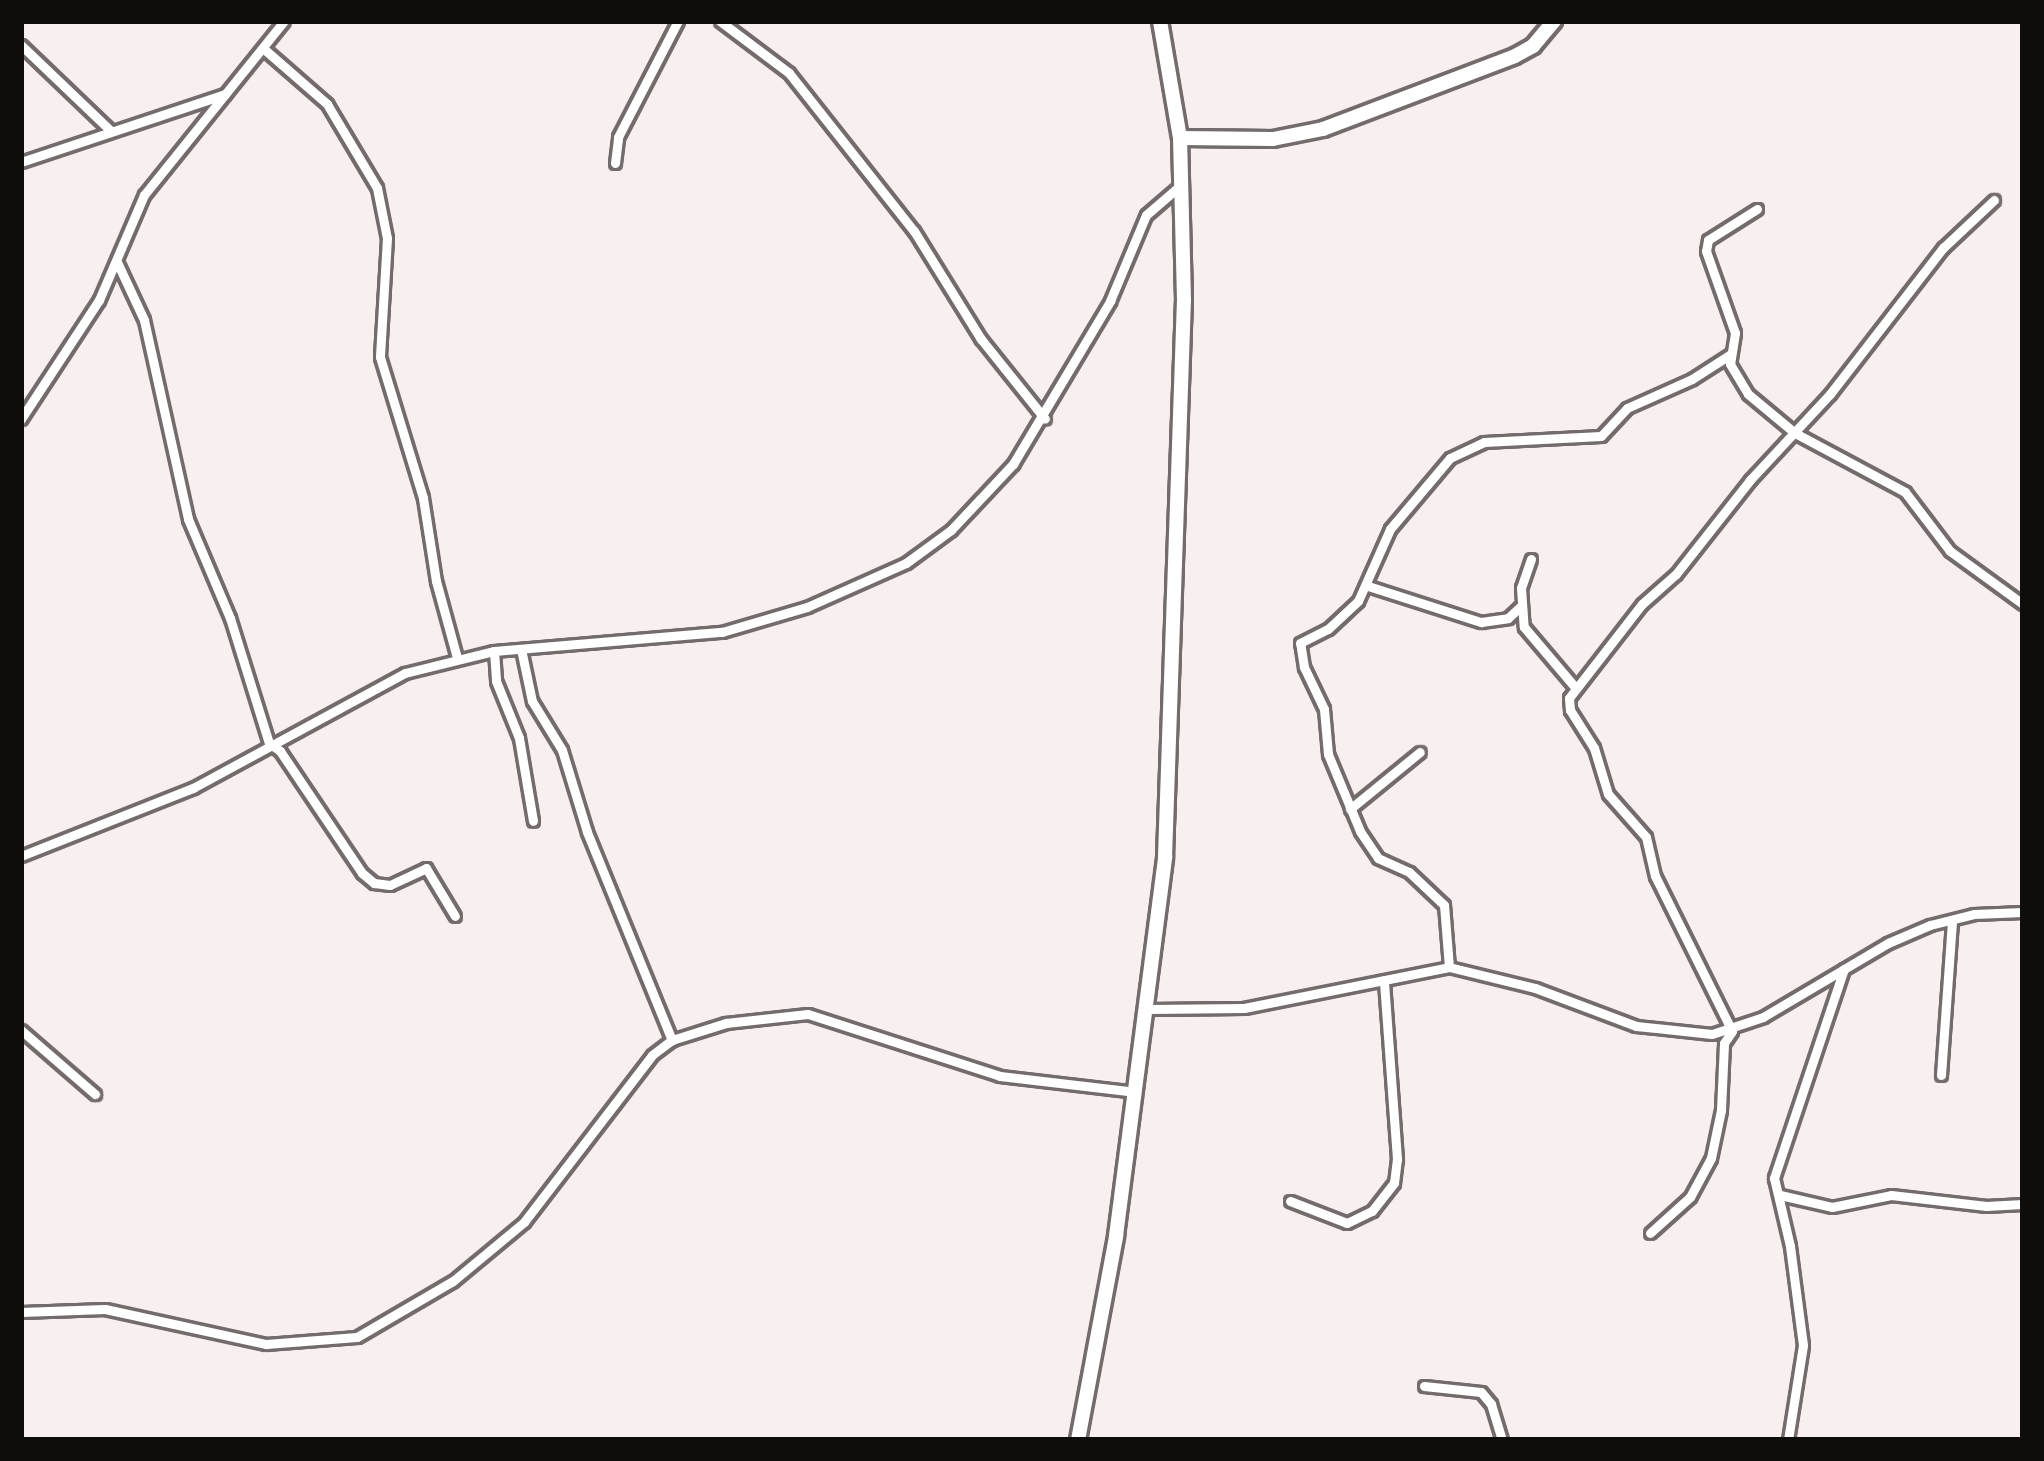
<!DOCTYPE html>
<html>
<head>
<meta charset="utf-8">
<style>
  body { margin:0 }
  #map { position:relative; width:2044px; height:1461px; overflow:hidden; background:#f8efef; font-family:Ubuntu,sans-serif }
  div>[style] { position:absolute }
  .roads { filter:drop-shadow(3px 0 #736b6c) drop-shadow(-3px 0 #736b6c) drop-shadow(0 3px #736b6c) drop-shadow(0 -3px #736b6c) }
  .street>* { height:9px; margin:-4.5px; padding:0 4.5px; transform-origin:4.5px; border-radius:4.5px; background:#fff }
  .secondary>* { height:14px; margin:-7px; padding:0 7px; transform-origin:7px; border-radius:7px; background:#fff }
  span { translate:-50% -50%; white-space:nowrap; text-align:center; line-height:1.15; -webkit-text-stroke:12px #f8efef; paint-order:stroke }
  .frame { position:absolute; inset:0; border:24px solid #0f0c0c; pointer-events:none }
</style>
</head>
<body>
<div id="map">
  <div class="roads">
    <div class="street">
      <div style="left:720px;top:21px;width:86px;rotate:37deg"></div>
      <div style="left:789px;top:73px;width:201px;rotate:51.7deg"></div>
      <div style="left:914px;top:231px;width:127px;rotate:58.2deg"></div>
      <div style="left:981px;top:339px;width:102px;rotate:51.3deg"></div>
      <div style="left:21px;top:45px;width:124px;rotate:43.7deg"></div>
      <div style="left:264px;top:49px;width:84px;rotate:41.1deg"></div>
      <div style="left:327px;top:104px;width:98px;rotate:59.2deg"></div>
      <div style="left:377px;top:188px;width:51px;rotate:78.7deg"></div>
      <div style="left:387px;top:238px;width:119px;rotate:93.4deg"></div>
      <div style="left:380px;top:357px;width:147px;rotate:73deg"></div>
      <div style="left:423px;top:498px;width:84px;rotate:81.1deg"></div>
      <div style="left:436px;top:581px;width:80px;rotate:74.7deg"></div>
      <div style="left:21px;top:162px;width:215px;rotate:-18.4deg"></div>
      <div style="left:615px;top:163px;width:26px;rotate:-83deg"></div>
      <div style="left:618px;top:137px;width:131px;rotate:-62.7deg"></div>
      <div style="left:1757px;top:209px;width:58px;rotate:147.7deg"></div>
      <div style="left:1708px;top:240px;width:11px;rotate:100deg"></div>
      <div style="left:1706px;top:251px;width:87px;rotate:70.5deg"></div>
      <div style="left:1735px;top:333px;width:31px;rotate:99deg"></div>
      <div style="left:1730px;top:364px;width:35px;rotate:59deg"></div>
      <div style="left:1748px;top:394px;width:61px;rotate:39.7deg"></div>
      <div style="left:1795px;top:433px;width:125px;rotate:28.2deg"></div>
      <div style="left:1905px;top:492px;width:74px;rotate:52.7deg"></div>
      <div style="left:1950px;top:551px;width:90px;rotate:36deg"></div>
      <div style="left:117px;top:262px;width:64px;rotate:65deg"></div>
      <div style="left:144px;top:320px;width:204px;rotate:77.5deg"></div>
      <div style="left:188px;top:519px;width:108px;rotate:67deg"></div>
      <div style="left:230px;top:618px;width:131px;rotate:72.7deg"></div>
      <div style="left:269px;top:743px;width:14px;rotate:36deg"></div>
      <div style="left:280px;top:751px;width:147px;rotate:56.1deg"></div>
      <div style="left:362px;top:873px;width:16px;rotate:40deg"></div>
      <div style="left:374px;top:883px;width:16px;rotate:7deg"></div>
      <div style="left:390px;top:885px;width:40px;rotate:-25deg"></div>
      <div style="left:426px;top:868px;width:56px;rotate:58.9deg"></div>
      <div style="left:21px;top:419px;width:142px;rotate:-56.8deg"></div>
      <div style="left:99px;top:300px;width:114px;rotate:-66.8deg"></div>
      <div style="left:144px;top:195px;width:223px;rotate:-51.2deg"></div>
      <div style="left:1531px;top:559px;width:31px;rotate:109deg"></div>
      <div style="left:1521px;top:588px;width:39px;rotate:86deg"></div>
      <div style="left:1524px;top:627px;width:77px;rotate:49.7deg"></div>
      <div style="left:1368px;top:586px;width:119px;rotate:17.7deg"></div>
      <div style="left:1481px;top:622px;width:27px;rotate:-8deg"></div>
      <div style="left:1508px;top:618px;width:16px;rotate:-43deg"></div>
      <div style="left:521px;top:649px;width:53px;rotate:78.1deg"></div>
      <div style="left:532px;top:701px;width:57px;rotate:58.5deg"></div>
      <div style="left:562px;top:750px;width:86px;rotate:73deg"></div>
      <div style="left:587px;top:832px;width:225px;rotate:67.8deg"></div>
      <div style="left:494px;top:651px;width:30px;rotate:86deg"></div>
      <div style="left:496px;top:681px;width:61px;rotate:68deg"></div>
      <div style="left:519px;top:738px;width:84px;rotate:80.4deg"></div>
      <div style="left:1350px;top:809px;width:90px;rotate:-39.2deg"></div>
      <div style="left:21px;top:856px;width:185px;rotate:-21.6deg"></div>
      <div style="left:193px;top:788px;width:241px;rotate:-28.5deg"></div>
      <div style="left:405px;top:673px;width:92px;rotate:-13.9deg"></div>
      <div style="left:494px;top:651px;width:229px;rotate:-4.8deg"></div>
      <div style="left:722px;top:632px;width:89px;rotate:-16.4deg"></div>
      <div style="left:807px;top:607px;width:108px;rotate:-24deg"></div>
      <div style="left:906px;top:563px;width:56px;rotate:-36.3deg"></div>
      <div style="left:951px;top:530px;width:91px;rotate:-46.8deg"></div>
      <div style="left:1013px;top:464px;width:190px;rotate:-59.2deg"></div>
      <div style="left:1110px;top:301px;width:93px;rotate:-67.3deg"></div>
      <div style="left:1146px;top:215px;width:48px;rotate:-40.7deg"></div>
      <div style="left:1449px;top:967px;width:62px;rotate:-94.6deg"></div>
      <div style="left:1444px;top:905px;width:48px;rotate:-136.7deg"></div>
      <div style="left:1409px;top:872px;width:34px;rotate:-156deg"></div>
      <div style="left:1378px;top:858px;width:32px;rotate:-124deg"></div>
      <div style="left:1360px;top:831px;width:83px;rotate:-112.6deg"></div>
      <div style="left:1328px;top:754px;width:45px;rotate:-95.1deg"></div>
      <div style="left:1324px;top:709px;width:47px;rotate:-115.5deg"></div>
      <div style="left:1304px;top:667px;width:24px;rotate:-99deg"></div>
      <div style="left:1300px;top:643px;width:31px;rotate:-27deg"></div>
      <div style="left:1328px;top:629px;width:41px;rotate:-43deg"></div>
      <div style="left:1358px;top:601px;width:79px;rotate:-66deg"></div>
      <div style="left:1390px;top:529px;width:93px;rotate:-49.8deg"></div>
      <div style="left:1450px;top:458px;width:38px;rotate:-25deg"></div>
      <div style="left:1484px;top:442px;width:117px;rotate:-2.9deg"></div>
      <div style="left:1601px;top:436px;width:38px;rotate:-47deg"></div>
      <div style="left:1627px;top:408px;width:71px;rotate:-24deg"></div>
      <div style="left:1692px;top:379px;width:46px;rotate:-32.7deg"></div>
      <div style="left:1149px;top:1009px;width:95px;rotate:-0.6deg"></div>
      <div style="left:1244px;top:1008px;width:209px;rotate:-11.3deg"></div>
      <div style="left:1449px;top:967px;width:89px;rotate:13.7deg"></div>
      <div style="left:1535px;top:988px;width:108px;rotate:20.6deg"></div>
      <div style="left:1636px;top:1026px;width:76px;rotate:6deg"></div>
      <div style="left:1712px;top:1034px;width:54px;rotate:-18.4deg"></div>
      <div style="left:1763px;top:1017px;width:145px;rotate:-30.6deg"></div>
      <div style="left:1888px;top:943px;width:46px;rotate:-23.2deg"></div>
      <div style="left:1930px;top:925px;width:45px;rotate:-14deg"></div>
      <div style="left:1974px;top:914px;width:49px;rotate:-2.3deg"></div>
      <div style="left:21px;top:1030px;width:98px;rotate:40.9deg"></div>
      <div style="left:1941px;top:1075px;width:155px;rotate:-85.9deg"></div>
      <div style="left:1780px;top:1195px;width:53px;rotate:13deg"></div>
      <div style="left:1832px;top:1207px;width:60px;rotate:-11.5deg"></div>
      <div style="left:1891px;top:1195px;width:96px;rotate:6.6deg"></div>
      <div style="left:1986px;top:1206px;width:37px;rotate:-3deg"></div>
      <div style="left:1290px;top:1201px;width:61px;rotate:21.1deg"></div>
      <div style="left:1347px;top:1223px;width:28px;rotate:-26deg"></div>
      <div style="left:1372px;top:1211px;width:36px;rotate:-52deg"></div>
      <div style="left:1394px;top:1183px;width:24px;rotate:-83deg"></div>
      <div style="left:1397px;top:1159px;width:179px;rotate:-94.2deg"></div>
      <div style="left:1650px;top:1233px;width:54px;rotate:-42deg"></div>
      <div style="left:1690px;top:1197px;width:44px;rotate:-61.7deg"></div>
      <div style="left:1711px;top:1158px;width:49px;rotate:-78.2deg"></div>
      <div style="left:1721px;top:1110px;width:67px;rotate:-87.4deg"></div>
      <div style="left:1724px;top:1043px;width:14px;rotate:-56deg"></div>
      <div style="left:1732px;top:1031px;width:173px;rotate:-116.4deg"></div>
      <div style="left:1655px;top:876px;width:40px;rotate:-103deg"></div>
      <div style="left:1646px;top:837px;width:57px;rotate:-131.5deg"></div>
      <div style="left:1608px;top:794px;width:48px;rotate:-106.9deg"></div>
      <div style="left:1594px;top:748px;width:45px;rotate:-122.3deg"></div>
      <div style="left:1570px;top:710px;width:12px;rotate:-95deg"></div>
      <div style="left:1569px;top:698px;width:119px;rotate:-52.2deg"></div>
      <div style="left:1642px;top:604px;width:45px;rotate:-41.4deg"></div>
      <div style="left:1676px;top:574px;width:120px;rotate:-51.8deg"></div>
      <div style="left:1750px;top:480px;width:117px;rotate:-47.1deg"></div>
      <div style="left:1830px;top:394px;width:185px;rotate:-52.3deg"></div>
      <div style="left:1943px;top:248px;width:70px;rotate:-43.3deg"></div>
      <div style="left:21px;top:1312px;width:84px;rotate:-2deg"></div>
      <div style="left:105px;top:1309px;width:165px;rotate:12.3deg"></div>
      <div style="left:266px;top:1344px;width:91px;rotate:-4.4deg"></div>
      <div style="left:357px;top:1337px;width:111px;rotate:-30.3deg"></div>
      <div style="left:453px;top:1281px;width:92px;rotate:-39.7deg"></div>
      <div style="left:524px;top:1222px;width:210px;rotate:-52.5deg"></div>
      <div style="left:652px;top:1055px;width:25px;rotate:-37deg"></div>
      <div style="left:672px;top:1040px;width:57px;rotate:-17.5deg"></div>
      <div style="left:726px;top:1023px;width:82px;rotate:-6.3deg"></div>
      <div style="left:808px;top:1014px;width:202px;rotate:17.9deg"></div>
      <div style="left:1000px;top:1076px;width:137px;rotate:6.7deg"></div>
      <div style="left:1424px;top:1386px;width:57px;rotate:6deg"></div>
      <div style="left:1481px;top:1392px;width:16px;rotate:50deg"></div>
      <div style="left:1491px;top:1404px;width:38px;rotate:73deg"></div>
      <div style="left:1788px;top:1440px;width:96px;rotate:-81deg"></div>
      <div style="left:1803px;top:1345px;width:100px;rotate:-97.5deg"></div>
      <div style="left:1790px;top:1246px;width:70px;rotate:-103.2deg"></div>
      <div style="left:1774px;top:1178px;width:220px;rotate:-71.5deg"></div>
    </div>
    <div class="secondary">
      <div style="left:1180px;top:138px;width:93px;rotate:0.6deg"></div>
      <div style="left:1273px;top:139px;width:51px;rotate:-11.3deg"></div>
      <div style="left:1323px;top:129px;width:205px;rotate:-20.8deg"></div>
      <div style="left:1515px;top:56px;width:21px;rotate:-29deg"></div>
      <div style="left:1533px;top:46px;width:33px;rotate:-50deg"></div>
      <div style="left:1078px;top:1440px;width:208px;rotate:-79.4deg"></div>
      <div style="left:1116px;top:1236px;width:382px;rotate:-82.6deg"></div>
      <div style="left:1165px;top:857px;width:557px;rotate:-88.05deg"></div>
      <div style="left:1184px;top:300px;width:162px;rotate:-91.4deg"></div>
      <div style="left:1180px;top:138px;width:119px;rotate:-99.7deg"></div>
    </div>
  </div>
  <div class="frame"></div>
</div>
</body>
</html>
